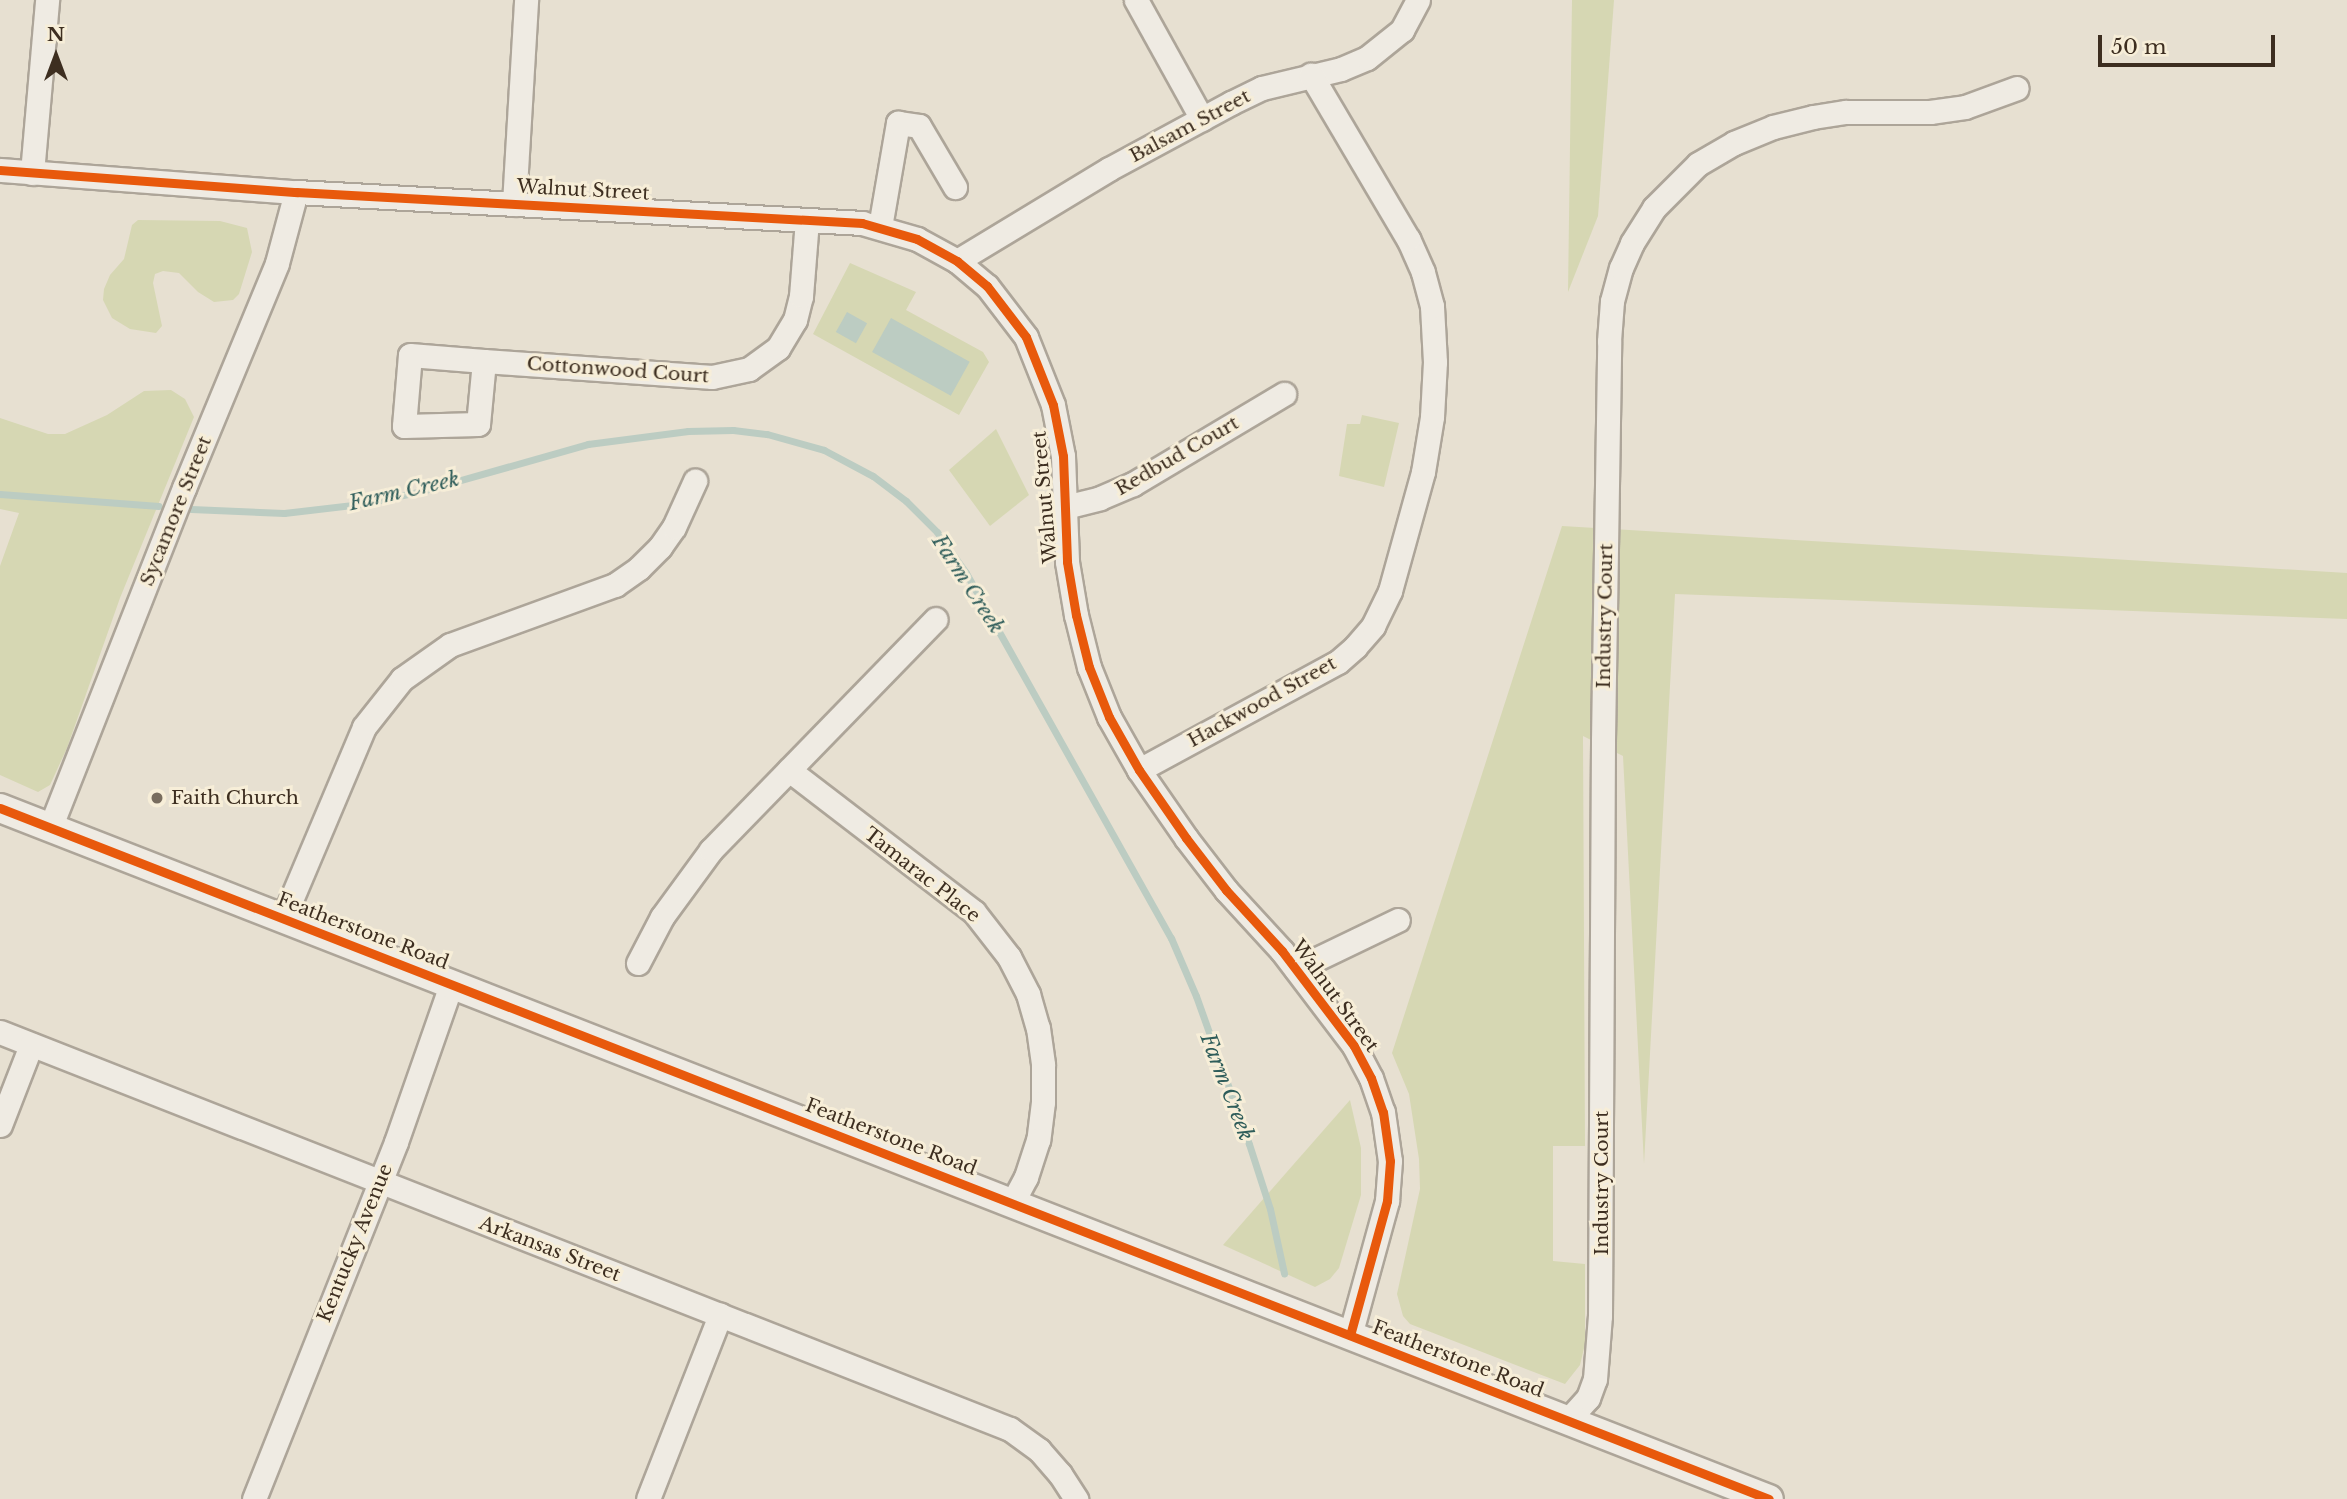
<!DOCTYPE html>
<html>
<head>
<meta charset="utf-8">
<style>
  body { margin:0 }
  #map { position:relative; width:2347px; height:1499px; overflow:hidden; background:#e7e0d1; font-family:"Libre Baskerville",serif }
  div>[style] { position:absolute }
  .green>* { inset:0; background:#d6d7b3 }
  .water>* { inset:0; background:#bcccc2; transform-origin:0 0 }
  .stream>* { height:7px; margin:-3.5px; padding:0 3.5px; transform-origin:3.5px; border-radius:3.5px; background:#bcccc2 }
  .roads { filter:drop-shadow(2px 0 #ada599) drop-shadow(-2px 0 #ada599) drop-shadow(0 2px #ada599) drop-shadow(0 -2px #ada599) }
  .minor>* { height:23px; margin:-11.5px; padding:0 11.5px; transform-origin:11.5px; border-radius:11.5px; background:#efebe3 }
  .tertiary>* { height:28px; margin:-14px; padding:0 14px; transform-origin:14px; border-radius:14px; background:#efebe3 }
  .cycleway>* { height:9px; margin:-4.5px; padding:0 4.5px; transform-origin:4.5px; border-radius:4.5px; background:#e8590c }
  .dots>* { width:19px; height:19px; translate:-50% -50%; box-sizing:border-box; border:4px solid #f7eed8; border-radius:50% }
  span { translate:-50% -50%; white-space:nowrap; text-align:center; line-height:1.15; -webkit-text-stroke:6px #f7eed8; paint-order:stroke }
  .street-label { font-size:19px; color:#3d2e20 }
  .poi-label { font-size:19px; color:#3d2e20 }
  .left { translate:0 -50%; text-align:left }
  .water-label { font-size:21px; color:#2f5d5a; font-style:italic }
  .north { position:absolute; left:21px; top:21px; width:70px; height:70px; -webkit-text-stroke:5px #f7eed8; paint-order:stroke; rotate:0deg; font-size:19px; font-weight:700; line-height:28px; text-align:center; color:#3d2e20 }
  .north::after { content:''; display:block; margin:auto; width:24px; height:32px; background:#3d2e20; clip-path:polygon(50% 0,100% 100%,50% 72%,0 100%) }
  .scale { position:absolute; left:2098px; top:35px; width:177px; height:32px; box-sizing:border-box; border:4px solid #3d2e20; border-top:0; padding-left:9px; font-size:21px; line-height:24px; white-space:nowrap; color:#3d2e20; -webkit-text-stroke:5px #f7eed8; paint-order:stroke }
</style>
</head>
<body>
<div id="map">
  <div class="green">
    <div style="clip-path:polygon(1572px 0,1614px 0,1598px 216px,1568px 292px)"></div>
    <div style="clip-path:polygon(138px 220px,220px 221px,247px 228px,252px 252px,239px 294px,233px 300px,214px 302px,198px 292px,179px 273px,163px 271px,155px 274px,153px 283px,162px 326px,156px 333px,130px 329px,112px 318px,103px 300px,104px 289px,110px 275px,124px 259px,132px 225px)"></div>
    <div style="clip-path:polygon(850px 263px,916px 292px,906px 310px,983px 352px,989px 362px,959px 415px,813px 334px)"></div>
    <div style="clip-path:polygon(171px 390px,185px 399px,194px 417px,120px 598px,67px 748px,50px 785px,38px 792px,0 775px,0 566px,19px 513px,0 509px,0 418px,48px 434px,65px 434px,107px 415px,144px 391px)"></div>
    <div style="clip-path:polygon(1362px 415px,1399px 423px,1384px 487px,1339px 476px,1347px 424px,1360px 424px)"></div>
    <div style="clip-path:polygon(996px 429px,1029px 495px,990px 526px,949px 470px)"></div>
    <div style="clip-path:polygon(1562px 526px,2347px 573px,2347px 619px,1675px 594px,1644px 1164px,1623px 756px,1583px 736px,1585px 1146px,1553px 1146px,1553px 1261px,1585px 1264px,1585px 1344px,1580px 1365px,1565px 1384px,1410px 1324px,1403px 1316px,1397px 1294px,1420px 1189px,1419px 1159px,1409px 1094px,1392px 1053px)"></div>
    <div style="clip-path:polygon(1350px 1100px,1361px 1148px,1361px 1195px,1339px 1268px,1330px 1279px,1315px 1287px,1223px 1245px)"></div>
  </div>
  <div class="water">
    <div style="left:847px;top:312px;width:23px;height:23px;rotate:29deg"></div>
    <div style="left:891px;top:318px;width:90px;height:39px;rotate:29deg"></div>
  </div>
  <div class="stream">
    <div style="left:0;top:494px;width:159px;rotate:4.3deg"></div>
    <div style="left:191px;top:509px;width:93px;rotate:2.5deg"></div>
    <div style="left:284px;top:513px;width:78px;rotate:-6.7deg"></div>
    <div style="left:361px;top:504px;width:62px;rotate:-12deg"></div>
    <div style="left:422px;top:491px;width:173px;rotate:-15.8deg"></div>
    <div style="left:588px;top:444px;width:101px;rotate:-7.4deg"></div>
    <div style="left:688px;top:431px;width:45px;rotate:-1.3deg"></div>
    <div style="left:733px;top:430px;width:34px;rotate:7deg"></div>
    <div style="left:767px;top:434px;width:59px;rotate:15.7deg"></div>
    <div style="left:824px;top:450px;width:55px;rotate:28deg"></div>
    <div style="left:873px;top:476px;width:41px;rotate:37.1deg"></div>
    <div style="left:906px;top:501px;width:44px;rotate:45deg"></div>
    <div style="left:937px;top:532px;width:50px;rotate:54.7deg"></div>
    <div style="left:966px;top:573px;width:419px;rotate:60.7deg"></div>
    <div style="left:1171px;top:938px;width:63px;rotate:66.7deg"></div>
    <div style="left:1196px;top:996px;width:157px;rotate:70.3deg"></div>
    <div style="left:1249px;top:1144px;width:68px;rotate:72.1deg"></div>
    <div style="left:1270px;top:1209px;width:66px;rotate:77.7deg"></div>
  </div>
  <div class="roads">
    <div class="minor">
      <div style="left:1136px;top:0;width:136px;rotate:61deg"></div>
      <div style="left:0;top:170px;width:297px;rotate:4.3deg"></div>
      <div style="left:296px;top:192px;width:567px;rotate:3.13deg"></div>
      <div style="left:862px;top:223px;width:57px;rotate:16.2deg"></div>
      <div style="left:917px;top:239px;width:46px;rotate:28.8deg"></div>
      <div style="left:957px;top:261px;width:39px;rotate:40deg"></div>
      <div style="left:987px;top:286px;width:64px;rotate:52.6deg"></div>
      <div style="left:1026px;top:337px;width:73px;rotate:68.3deg"></div>
      <div style="left:1053px;top:405px;width:52px;rotate:78.9deg"></div>
      <div style="left:1063px;top:456px;width:106px;rotate:87.8deg"></div>
      <div style="left:1067px;top:562px;width:54px;rotate:80.4deg"></div>
      <div style="left:1076px;top:615px;width:54px;rotate:76deg"></div>
      <div style="left:1089px;top:667px;width:54px;rotate:68.2deg"></div>
      <div style="left:1109px;top:717px;width:61px;rotate:60.5deg"></div>
      <div style="left:1139px;top:770px;width:83px;rotate:55.3deg"></div>
      <div style="left:1186px;top:838px;width:66px;rotate:52.4deg"></div>
      <div style="left:1226px;top:890px;width:83px;rotate:47.4deg"></div>
      <div style="left:1282px;top:951px;width:119px;rotate:52.8deg"></div>
      <div style="left:1354px;top:1046px;width:36px;rotate:62deg"></div>
      <div style="left:1371px;top:1078px;width:36px;rotate:71deg"></div>
      <div style="left:1383px;top:1112px;width:49px;rotate:81.9deg"></div>
      <div style="left:1390px;top:1161px;width:40px;rotate:94.3deg"></div>
      <div style="left:1387px;top:1201px;width:139px;rotate:105.4deg"></div>
      <div style="left:32px;top:173px;width:174px;rotate:-85deg"></div>
      <div style="left:514px;top:204px;width:204px;rotate:-86.6deg"></div>
      <div style="left:880px;top:227px;width:106px;rotate:-80.2deg"></div>
      <div style="left:898px;top:123px;width:21px;rotate:8deg"></div>
      <div style="left:919px;top:126px;width:71px;rotate:59.5deg"></div>
      <div style="left:957px;top:261px;width:178px;rotate:-31.2deg"></div>
      <div style="left:1109px;top:169px;width:139px;rotate:-28.4deg"></div>
      <div style="left:1231px;top:103px;width:34px;rotate:-26deg"></div>
      <div style="left:1262px;top:88px;width:81px;rotate:-13.5deg"></div>
      <div style="left:1341px;top:69px;width:28px;rotate:-23deg"></div>
      <div style="left:1367px;top:58px;width:45px;rotate:-38.7deg"></div>
      <div style="left:1402px;top:30px;width:34px;rotate:-62deg"></div>
      <div style="left:410px;top:355px;width:74px;rotate:4.6deg"></div>
      <div style="left:484px;top:361px;width:63px;rotate:95.4deg"></div>
      <div style="left:478px;top:424px;width:74px;rotate:178.5deg"></div>
      <div style="left:404px;top:426px;width:71px;rotate:-85.2deg"></div>
      <div style="left:484px;top:361px;width:229px;rotate:4deg"></div>
      <div style="left:712px;top:377px;width:38px;rotate:-12deg"></div>
      <div style="left:749px;top:369px;width:36px;rotate:-36deg"></div>
      <div style="left:778px;top:348px;width:33px;rotate:-59deg"></div>
      <div style="left:795px;top:320px;width:25px;rotate:-76deg"></div>
      <div style="left:801px;top:296px;width:76px;rotate:-85.5deg"></div>
      <div style="left:1065px;top:507px;width:36px;rotate:-14deg"></div>
      <div style="left:1100px;top:498px;width:36px;rotate:-23deg"></div>
      <div style="left:1133px;top:484px;width:176px;rotate:-30.8deg"></div>
      <div style="left:789px;top:770px;width:233px;rotate:37.5deg"></div>
      <div style="left:974px;top:912px;width:57px;rotate:52.1deg"></div>
      <div style="left:1009px;top:957px;width:42px;rotate:62.8deg"></div>
      <div style="left:1028px;top:994px;width:35px;rotate:74deg"></div>
      <div style="left:1038px;top:1028px;width:37px;rotate:82deg"></div>
      <div style="left:1043px;top:1065px;width:37px;rotate:90deg"></div>
      <div style="left:1043px;top:1102px;width:38px;rotate:97deg"></div>
      <div style="left:1038px;top:1140px;width:39px;rotate:108deg"></div>
      <div style="left:1026px;top:1177px;width:30px;rotate:118deg"></div>
      <div style="left:1139px;top:770px;width:226px;rotate:-28.5deg"></div>
      <div style="left:1338px;top:662px;width:23px;rotate:-41deg"></div>
      <div style="left:1355px;top:647px;width:28px;rotate:-49deg"></div>
      <div style="left:1373px;top:626px;width:39px;rotate:-64deg"></div>
      <div style="left:1390px;top:591px;width:123px;rotate:-74.5deg"></div>
      <div style="left:1423px;top:472px;width:56px;rotate:-80.7deg"></div>
      <div style="left:1432px;top:417px;width:55px;rotate:-86.9deg"></div>
      <div style="left:1435px;top:362px;width:56px;rotate:-93.1deg"></div>
      <div style="left:1432px;top:306px;width:35px;rotate:-105deg"></div>
      <div style="left:1423px;top:272px;width:36px;rotate:-114deg"></div>
      <div style="left:1408px;top:239px;width:191px;rotate:-120.6deg"></div>
      <div style="left:50px;top:828px;width:365px;rotate:-68.5deg"></div>
      <div style="left:184px;top:488px;width:243px;rotate:-67.5deg"></div>
      <div style="left:277px;top:263px;width:73px;rotate:-75deg"></div>
      <div style="left:283px;top:919px;width:208px;rotate:-67.1deg"></div>
      <div style="left:364px;top:727px;width:61px;rotate:-51.6deg"></div>
      <div style="left:402px;top:679px;width:59px;rotate:-35.3deg"></div>
      <div style="left:450px;top:645px;width:176px;rotate:-20deg"></div>
      <div style="left:615px;top:585px;width:29px;rotate:-35deg"></div>
      <div style="left:639px;top:568px;width:30px;rotate:-45deg"></div>
      <div style="left:660px;top:547px;width:24px;rotate:-55deg"></div>
      <div style="left:674px;top:527px;width:51px;rotate:-65.5deg"></div>
      <div style="left:638px;top:963px;width:52px;rotate:-62.4deg"></div>
      <div style="left:662px;top:917px;width:83px;rotate:-53.8deg"></div>
      <div style="left:711px;top:850px;width:322px;rotate:-45.8deg"></div>
      <div style="left:1296px;top:969px;width:113px;rotate:-25.7deg"></div>
      <div style="left:0;top:1032px;width:1085px;rotate:21.46deg"></div>
      <div style="left:1010px;top:1429px;width:36px;rotate:36deg"></div>
      <div style="left:1039px;top:1450px;width:32px;rotate:49deg"></div>
      <div style="left:1060px;top:1474px;width:30px;rotate:57deg"></div>
      <div style="left:0;top:1125px;width:86px;rotate:-68.8deg"></div>
      <div style="left:1568px;top:1420px;width:30px;rotate:-48deg"></div>
      <div style="left:1588px;top:1398px;width:20px;rotate:-70deg"></div>
      <div style="left:1595px;top:1379px;width:63px;rotate:-85.5deg"></div>
      <div style="left:1600px;top:1316px;width:576px;rotate:-89.7deg"></div>
      <div style="left:1603px;top:740px;width:399px;rotate:-89.1deg"></div>
      <div style="left:1609px;top:341px;width:40px;rotate:-85.7deg"></div>
      <div style="left:1612px;top:301px;width:34px;rotate:-75deg"></div>
      <div style="left:1621px;top:268px;width:27px;rotate:-66deg"></div>
      <div style="left:1632px;top:243px;width:41px;rotate:-57.8deg"></div>
      <div style="left:1654px;top:208px;width:62px;rotate:-45deg"></div>
      <div style="left:1698px;top:164px;width:42px;rotate:-30.3deg"></div>
      <div style="left:1734px;top:143px;width:42px;rotate:-22.3deg"></div>
      <div style="left:1773px;top:127px;width:41px;rotate:-14deg"></div>
      <div style="left:1813px;top:117px;width:33px;rotate:-9deg"></div>
      <div style="left:1846px;top:112px;width:84px"></div>
      <div style="left:1930px;top:112px;width:35px;rotate:-8deg"></div>
      <div style="left:1965px;top:107px;width:55px;rotate:-20.1deg"></div>
      <div style="left:254px;top:1499px;width:384px;rotate:-68.3deg"></div>
      <div style="left:396px;top:1142px;width:166px;rotate:-70.7deg"></div>
      <div style="left:648px;top:1499px;width:198px;rotate:-68.6deg"></div>
    </div>
    <div class="tertiary">
      <div style="left:0;top:808px;width:1899px;rotate:21.34deg"></div>
    </div>
  </div>
  <div class="cycleway">
    <div style="left:0;top:170px;width:297px;rotate:4.3deg"></div>
    <div style="left:296px;top:192px;width:567px;rotate:3.13deg"></div>
    <div style="left:862px;top:223px;width:57px;rotate:16.2deg"></div>
    <div style="left:917px;top:239px;width:46px;rotate:28.8deg"></div>
    <div style="left:957px;top:261px;width:39px;rotate:40deg"></div>
    <div style="left:987px;top:286px;width:64px;rotate:52.6deg"></div>
    <div style="left:1026px;top:337px;width:73px;rotate:68.3deg"></div>
    <div style="left:1053px;top:405px;width:52px;rotate:78.9deg"></div>
    <div style="left:1063px;top:456px;width:106px;rotate:87.8deg"></div>
    <div style="left:1067px;top:562px;width:54px;rotate:80.4deg"></div>
    <div style="left:1076px;top:615px;width:54px;rotate:76deg"></div>
    <div style="left:1089px;top:667px;width:54px;rotate:68.2deg"></div>
    <div style="left:1109px;top:717px;width:61px;rotate:60.5deg"></div>
    <div style="left:1139px;top:770px;width:83px;rotate:55.3deg"></div>
    <div style="left:1186px;top:838px;width:66px;rotate:52.4deg"></div>
    <div style="left:1226px;top:890px;width:83px;rotate:47.4deg"></div>
    <div style="left:1282px;top:951px;width:119px;rotate:52.8deg"></div>
    <div style="left:1354px;top:1046px;width:36px;rotate:62deg"></div>
    <div style="left:1371px;top:1078px;width:36px;rotate:71deg"></div>
    <div style="left:1383px;top:1112px;width:49px;rotate:81.9deg"></div>
    <div style="left:1390px;top:1161px;width:40px;rotate:94.3deg"></div>
    <div style="left:1387px;top:1201px;width:139px;rotate:105.4deg"></div>
    <div style="left:0;top:808px;width:1899px;rotate:21.34deg"></div>
  </div>
  <div class="dots">
    <div style="left:157px;top:798px;background:#786c5e"></div>
  </div>
  <div class="street-label">
    <span style="left:1190px;top:126px;rotate:-28deg">Balsam Street</span>
    <span style="left:583px;top:190px;rotate:3deg">Walnut Street</span>
    <span style="left:618px;top:370px;rotate:4deg">Cottonwood Court</span>
    <span style="left:1177px;top:456px;rotate:-30deg">Redbud Court</span>
    <span style="left:1045px;top:497px;rotate:-95deg">Walnut Street</span>
    <span style="left:176px;top:511px;rotate:-68deg">Sycamore Street</span>
    <span style="left:1605px;top:616px;rotate:-89deg">Industry Court</span>
    <span style="left:1262px;top:702px;rotate:-29deg">Hackwood Street</span>
    <span style="left:922px;top:875px;rotate:38deg">Tamarac Place</span>
    <span style="left:363px;top:931px;rotate:21deg">Featherstone Road</span>
    <span style="left:1335px;top:996px;rotate:54deg">Walnut Street</span>
    <span style="left:891px;top:1137px;rotate:21deg">Featherstone Road</span>
    <span style="left:1602px;top:1183px;rotate:-90deg">Industry Court</span>
    <span style="left:355px;top:1243px;rotate:-68deg">Kentucky Avenue</span>
    <span style="left:550px;top:1249px;rotate:21deg">Arkansas Street</span>
    <span style="left:1458px;top:1359px;rotate:21deg">Featherstone Road</span>
  </div>
  <div class="poi-label">
    <span class="left" style="left:171px;top:798px">Faith Church</span>
  </div>
  <div class="water-label">
    <span style="left:404px;top:491px;rotate:-13deg">Farm Creek</span>
    <span style="left:968px;top:584px;rotate:57deg">Farm Creek</span>
    <span style="left:1227px;top:1087px;rotate:69deg">Farm Creek</span>
  </div>
  <div class="north">N</div>
  <div class="scale">50 m</div>
</div>
</body>
</html>
